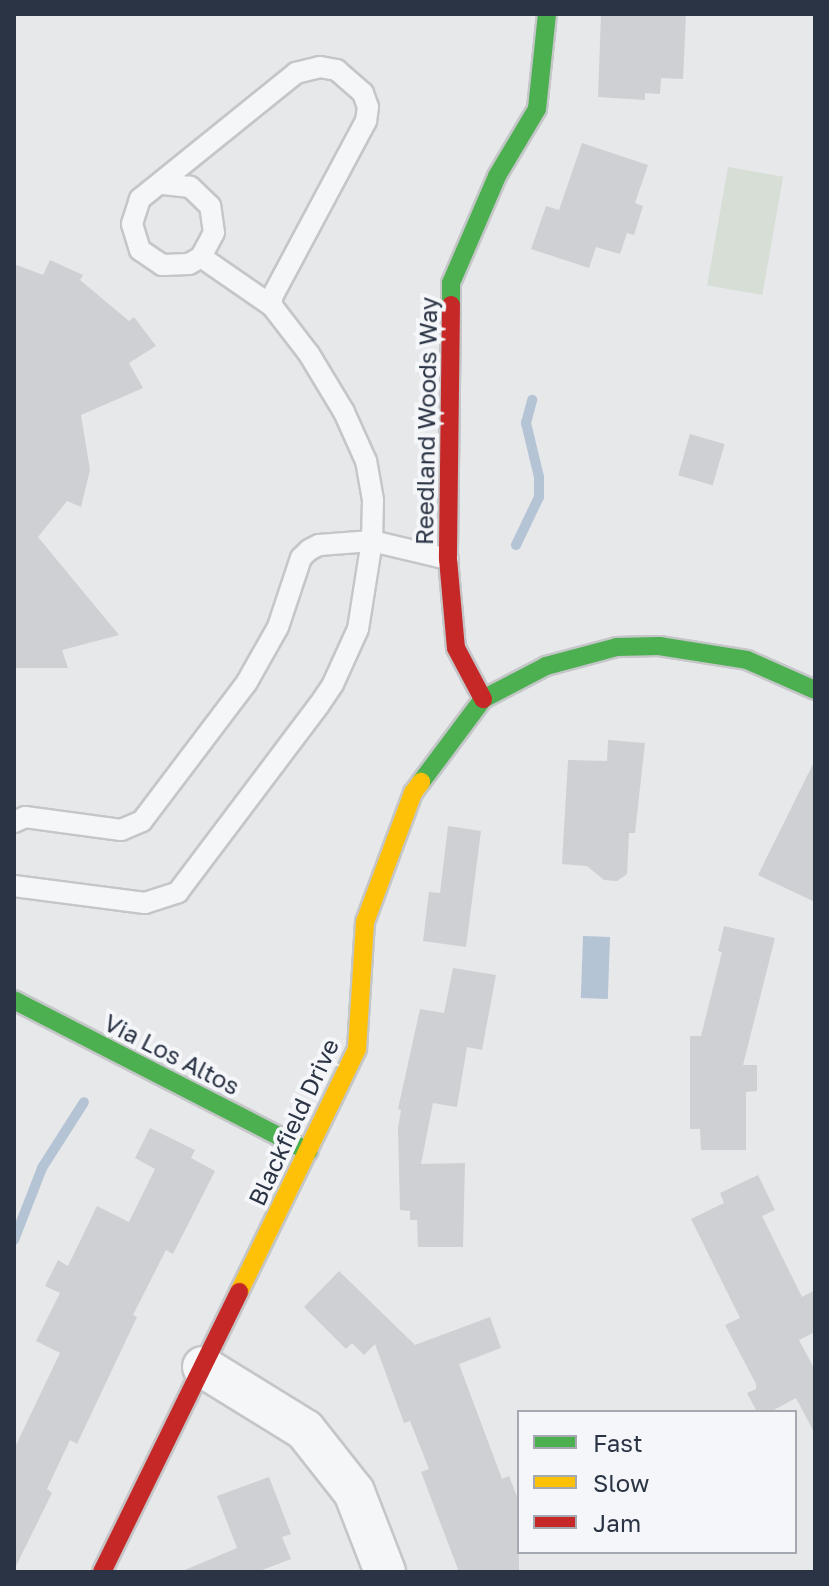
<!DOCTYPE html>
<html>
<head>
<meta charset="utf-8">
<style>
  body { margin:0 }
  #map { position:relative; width:829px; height:1586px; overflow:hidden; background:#e6e8ea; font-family:"Golos Text",sans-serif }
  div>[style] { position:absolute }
  .green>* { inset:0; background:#d6ded6; transform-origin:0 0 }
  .water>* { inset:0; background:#b4c4d5; transform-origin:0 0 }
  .stream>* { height:10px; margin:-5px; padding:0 5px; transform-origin:5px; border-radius:5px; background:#b4c4d5 }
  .building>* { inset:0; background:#ced0d3; transform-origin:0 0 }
  .roads { filter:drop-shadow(2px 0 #c4c6c8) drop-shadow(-2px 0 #c4c6c8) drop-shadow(0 2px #c4c6c8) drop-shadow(0 -2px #c4c6c8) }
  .lane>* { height:20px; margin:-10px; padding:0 10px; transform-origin:10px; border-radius:10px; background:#f5f6f7 }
  .street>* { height:40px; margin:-20px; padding:0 20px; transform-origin:20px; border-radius:20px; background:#f5f6f7 }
  .fast>* { height:18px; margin:-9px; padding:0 9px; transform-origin:9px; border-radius:9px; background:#4caf50 }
  .slow>* { height:18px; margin:-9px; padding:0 9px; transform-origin:9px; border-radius:9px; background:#ffc107 }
  .jam>* { height:18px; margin:-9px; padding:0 9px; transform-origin:9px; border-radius:9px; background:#c62828 }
  span { translate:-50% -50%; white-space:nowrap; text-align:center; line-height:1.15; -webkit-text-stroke:8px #f4f6f9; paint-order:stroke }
  .street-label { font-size:24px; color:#2b3445 }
  .frame { position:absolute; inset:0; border:16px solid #2b3445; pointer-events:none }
  .legend { position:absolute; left:517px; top:1410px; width:280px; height:144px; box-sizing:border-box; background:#f4f6f9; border:2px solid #a4a8b1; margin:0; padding:10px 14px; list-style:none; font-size:24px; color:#2b3445 }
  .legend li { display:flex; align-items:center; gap:16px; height:40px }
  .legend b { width:40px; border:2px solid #a4a8b1 }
</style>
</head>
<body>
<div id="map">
  <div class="green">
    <div style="left:728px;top:167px;width:56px;height:120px;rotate:10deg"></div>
  </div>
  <div class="water">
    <div style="left:583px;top:936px;width:27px;height:62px;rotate:2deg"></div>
  </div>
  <div class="stream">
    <div style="left:516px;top:545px;width:53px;rotate:-64.4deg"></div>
    <div style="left:539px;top:497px;width:20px;rotate:-90deg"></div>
    <div style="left:539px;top:477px;width:56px;rotate:-103.5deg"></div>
    <div style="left:526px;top:423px;width:24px;rotate:-75deg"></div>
    <div style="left:14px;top:1240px;width:77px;rotate:-68.7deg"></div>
    <div style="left:42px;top:1168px;width:78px;rotate:-57.5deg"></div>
  </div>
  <div class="building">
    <div style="clip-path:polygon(601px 14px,686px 14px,683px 79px,661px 78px,660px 94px,645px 93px,645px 100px,598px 97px)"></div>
    <div style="clip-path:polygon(582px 143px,648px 165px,635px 203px,643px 206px,634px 235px,627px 233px,620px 254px,596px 247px,589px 268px,531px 249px,546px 206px,559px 210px)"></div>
    <div style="clip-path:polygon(50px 260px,83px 275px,80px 280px,129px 321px,134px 317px,156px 346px,129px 363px,143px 388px,81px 415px,90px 470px,81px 507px,67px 501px,38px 537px,119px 635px,62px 650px,68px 668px,14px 668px,14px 264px,43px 275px)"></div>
    <div style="left:690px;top:434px;width:36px;height:43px;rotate:16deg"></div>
    <div style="clip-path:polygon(608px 740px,645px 743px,635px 833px,629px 833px,627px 874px,617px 881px,604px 880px,587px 866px,562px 864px,568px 760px,607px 761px)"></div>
    <div style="clip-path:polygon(815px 760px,815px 902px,758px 875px)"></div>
    <div style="clip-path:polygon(448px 826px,481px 831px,466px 947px,423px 941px,429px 892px,440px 893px)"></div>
    <div style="clip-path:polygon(724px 926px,775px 938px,743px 1065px,757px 1065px,757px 1091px,746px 1092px,746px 1150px,701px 1150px,700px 1129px,690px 1129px,690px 1036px,701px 1036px,722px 952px,718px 951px)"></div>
    <div style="clip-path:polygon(453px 968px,496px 975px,482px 1050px,467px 1047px,457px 1107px,433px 1103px,421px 1164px,465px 1163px,463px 1247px,418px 1247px,417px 1220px,410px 1220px,410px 1211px,400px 1210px,398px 1128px,401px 1110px,398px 1109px,420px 1009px,444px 1013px)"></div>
    <div style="clip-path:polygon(150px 1128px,195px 1150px,191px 1158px,215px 1171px,173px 1254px,166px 1250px,133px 1315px,137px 1317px,77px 1444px,70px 1440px,47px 1489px,52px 1493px,14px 1570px,14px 1449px,60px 1353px,36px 1341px,60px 1293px,45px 1286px,58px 1260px,68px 1266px,97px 1206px,129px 1222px,155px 1169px,135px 1158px)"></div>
    <div style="clip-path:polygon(758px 1175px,775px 1210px,762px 1216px,802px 1297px,815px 1290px,815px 1332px,799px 1340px,815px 1370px,815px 1434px,796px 1398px,770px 1412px,757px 1412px,747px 1393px,756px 1389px,756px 1384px,725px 1325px,740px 1318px,691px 1219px,724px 1203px,720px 1193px)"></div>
    <div style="clip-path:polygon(339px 1271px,415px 1345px,490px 1317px,501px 1348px,459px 1364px,502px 1479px,509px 1476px,519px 1502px,519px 1572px,459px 1572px,421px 1472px,429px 1469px,410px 1421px,404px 1423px,375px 1344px,364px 1355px,352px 1343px,346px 1349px,304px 1307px)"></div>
    <div style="clip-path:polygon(269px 1477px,291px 1534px,282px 1537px,291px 1559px,257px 1572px,180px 1572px,237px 1548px,217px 1496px)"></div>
  </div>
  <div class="roads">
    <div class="lane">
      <div style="left:201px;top:257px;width:86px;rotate:34.6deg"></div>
      <div style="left:14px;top:822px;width:12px;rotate:-24deg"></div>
      <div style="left:25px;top:817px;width:97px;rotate:7.7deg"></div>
      <div style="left:121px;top:830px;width:23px;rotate:-23deg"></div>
      <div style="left:142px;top:821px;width:174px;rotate:-52.9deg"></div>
      <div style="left:247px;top:682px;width:63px;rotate:-60.6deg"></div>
      <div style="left:278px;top:627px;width:73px;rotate:-71.6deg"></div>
      <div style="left:301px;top:558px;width:11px;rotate:-45deg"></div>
      <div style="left:309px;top:550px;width:11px;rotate:-27deg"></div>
      <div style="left:319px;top:545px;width:53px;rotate:-4.3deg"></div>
      <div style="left:372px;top:541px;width:78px;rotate:13.3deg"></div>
      <div style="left:14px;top:886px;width:132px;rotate:7.4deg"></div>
      <div style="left:145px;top:903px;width:35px;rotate:-18deg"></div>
      <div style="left:178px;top:892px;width:234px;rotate:-53deg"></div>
      <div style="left:319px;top:705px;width:25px;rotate:-56deg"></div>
      <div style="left:333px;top:684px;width:60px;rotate:-65.6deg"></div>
      <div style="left:358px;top:629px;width:89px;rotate:-81deg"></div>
      <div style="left:372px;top:541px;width:41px;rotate:-88.6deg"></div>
      <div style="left:373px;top:500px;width:40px;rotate:-100deg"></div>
      <div style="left:366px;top:461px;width:54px;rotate:-114.2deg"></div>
      <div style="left:344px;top:412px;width:68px;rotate:-121.1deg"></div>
      <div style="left:309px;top:354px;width:61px;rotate:-127.6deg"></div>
      <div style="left:272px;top:306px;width:9px;rotate:-90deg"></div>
      <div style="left:272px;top:297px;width:200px;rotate:-61.9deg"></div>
      <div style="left:366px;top:121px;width:14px;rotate:-82deg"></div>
      <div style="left:368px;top:107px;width:15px;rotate:-110deg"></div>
      <div style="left:363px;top:93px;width:35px;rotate:-139deg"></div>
      <div style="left:337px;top:70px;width:17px;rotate:-170deg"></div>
      <div style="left:320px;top:67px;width:25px;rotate:166deg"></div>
      <div style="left:296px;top:73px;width:201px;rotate:141.1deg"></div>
      <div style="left:140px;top:199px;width:26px;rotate:108deg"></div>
      <div style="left:132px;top:224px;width:27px;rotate:73deg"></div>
      <div style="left:140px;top:250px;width:27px;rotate:34deg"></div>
      <div style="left:162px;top:265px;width:27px;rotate:-2deg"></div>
      <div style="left:189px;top:264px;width:14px;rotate:-30deg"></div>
      <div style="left:201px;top:257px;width:27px;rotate:-62deg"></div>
      <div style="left:214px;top:233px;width:27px;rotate:-98deg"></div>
      <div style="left:210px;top:206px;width:28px;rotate:-136deg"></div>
      <div style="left:190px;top:187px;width:27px;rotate:-174deg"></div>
    </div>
    <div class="street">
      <div style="left:203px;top:1367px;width:120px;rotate:31.7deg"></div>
      <div style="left:305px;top:1430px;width:79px;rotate:51.7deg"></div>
      <div style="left:354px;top:1492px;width:86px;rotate:68.8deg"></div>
    </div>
    <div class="fast">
      <div style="left:451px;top:305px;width:22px;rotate:-90deg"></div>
      <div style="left:451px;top:283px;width:116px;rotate:-66.7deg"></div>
      <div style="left:497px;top:176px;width:78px;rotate:-59.2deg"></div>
      <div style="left:537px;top:109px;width:96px;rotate:-84deg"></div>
      <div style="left:421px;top:782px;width:104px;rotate:-53.2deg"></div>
      <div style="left:483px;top:699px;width:71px;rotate:-27.6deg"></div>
      <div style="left:546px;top:666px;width:73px;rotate:-15deg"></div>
      <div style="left:617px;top:647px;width:42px;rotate:-1.4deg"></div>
      <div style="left:659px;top:646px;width:89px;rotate:9deg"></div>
      <div style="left:747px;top:660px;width:74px;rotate:23.8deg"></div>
      <div style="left:14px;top:1000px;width:331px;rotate:27.2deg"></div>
    </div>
    <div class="slow">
      <div style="left:239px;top:1292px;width:270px;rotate:-64.1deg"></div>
      <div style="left:357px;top:1049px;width:127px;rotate:-86.4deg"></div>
      <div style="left:365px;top:922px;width:138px;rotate:-69.6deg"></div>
      <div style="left:413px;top:793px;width:14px;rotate:-54deg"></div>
    </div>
    <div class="jam">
      <div style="left:451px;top:305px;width:254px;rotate:90.7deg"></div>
      <div style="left:448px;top:559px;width:89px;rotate:84.9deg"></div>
      <div style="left:456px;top:648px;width:58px;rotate:62.1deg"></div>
      <div style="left:102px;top:1572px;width:312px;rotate:-63.9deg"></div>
    </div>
  </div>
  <div class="street-label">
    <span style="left:426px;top:421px;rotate:-89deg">Reedland Woods Way</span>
    <span style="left:172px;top:1054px;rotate:27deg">Via Los Altos</span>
    <span style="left:293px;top:1122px;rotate:-65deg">Blackfield Drive</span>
  </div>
  <div class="frame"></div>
  <ul class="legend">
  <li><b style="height:10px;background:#4caf50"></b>Fast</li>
  <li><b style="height:10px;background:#ffc107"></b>Slow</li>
  <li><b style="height:10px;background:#c62828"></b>Jam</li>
  </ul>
</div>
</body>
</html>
